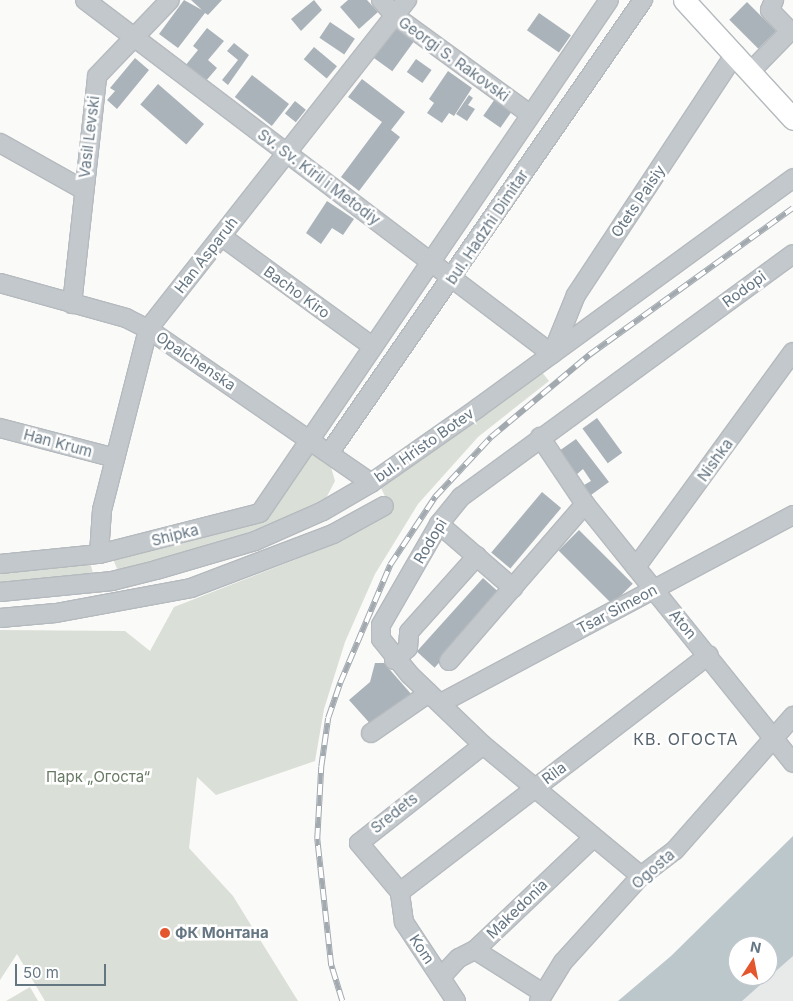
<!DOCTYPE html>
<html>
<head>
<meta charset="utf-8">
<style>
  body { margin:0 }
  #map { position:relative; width:793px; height:1001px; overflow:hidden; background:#fafaf8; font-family:Inter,sans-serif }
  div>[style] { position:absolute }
  .built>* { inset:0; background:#e8e9e9 }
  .green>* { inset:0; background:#dadfd7 }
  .water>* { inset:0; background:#bbc7cb }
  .building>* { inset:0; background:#aab3b9; transform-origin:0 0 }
  .roads { filter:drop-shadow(1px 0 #b5babe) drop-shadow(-1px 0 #b5babe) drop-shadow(0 1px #b5babe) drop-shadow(0 -1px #b5babe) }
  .minor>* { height:18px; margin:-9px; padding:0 9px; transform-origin:9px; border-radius:9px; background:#c3c8cc }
  .major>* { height:21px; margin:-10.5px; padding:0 10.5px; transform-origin:10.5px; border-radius:10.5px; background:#fff }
  .rail>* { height:5.5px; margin-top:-2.75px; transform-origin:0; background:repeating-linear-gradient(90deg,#fff 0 11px,#a2aab0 0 22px); box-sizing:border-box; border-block:1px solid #a2aab0 }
  .dots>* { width:14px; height:14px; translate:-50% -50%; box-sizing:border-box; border:2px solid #fff; border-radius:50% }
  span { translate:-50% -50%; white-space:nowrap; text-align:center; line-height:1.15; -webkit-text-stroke:5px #fff; paint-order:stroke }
  .street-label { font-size:15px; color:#657683 }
  .park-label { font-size:15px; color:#687a64 }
  .poi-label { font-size:15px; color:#657683; font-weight:700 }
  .left { translate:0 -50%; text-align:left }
  .neighbourhood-label { font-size:16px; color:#57646e; letter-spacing:1px }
  .north { position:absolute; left:728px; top:936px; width:50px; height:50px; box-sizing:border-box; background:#fff; border:1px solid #c1c8cd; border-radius:50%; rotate:11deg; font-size:14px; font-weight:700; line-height:20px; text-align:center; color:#657683 }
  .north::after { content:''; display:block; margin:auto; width:18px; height:22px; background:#e4572e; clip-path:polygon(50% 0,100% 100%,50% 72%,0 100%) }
  .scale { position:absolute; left:15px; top:964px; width:91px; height:22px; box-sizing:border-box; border:2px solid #657683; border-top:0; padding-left:6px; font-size:15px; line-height:18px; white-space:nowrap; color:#657683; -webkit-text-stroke:4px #fff; paint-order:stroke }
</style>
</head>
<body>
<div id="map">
  <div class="built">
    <div style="clip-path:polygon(evenodd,793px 872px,793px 1001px,662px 1001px,793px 872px,738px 946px,768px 946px,768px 976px,738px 976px,738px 946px)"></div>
  </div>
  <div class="green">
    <div style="clip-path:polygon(541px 371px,549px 381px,478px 437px,418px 504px,375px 574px,345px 642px,324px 709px,315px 761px,216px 795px,197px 777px,189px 848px,233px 896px,298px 1001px,45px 1001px,17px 954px,0 980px,0 630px,125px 631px,150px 651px,174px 607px,340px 542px,391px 509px,381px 488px)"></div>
    <div style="clip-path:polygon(311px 452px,331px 467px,335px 481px,324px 502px,255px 536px,121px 578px,113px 559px,263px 518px)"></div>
    <div style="clip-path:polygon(90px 562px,94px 577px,0 584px,0 565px)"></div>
    <div style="clip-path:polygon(30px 987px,38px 1001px,6px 1001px)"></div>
  </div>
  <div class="water">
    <div style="clip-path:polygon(evenodd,793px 836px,793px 956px,742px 1001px,618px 1001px,671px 956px,793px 836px,738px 946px,768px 946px,768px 976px,738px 976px,738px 946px)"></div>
  </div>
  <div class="building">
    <div style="clip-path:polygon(184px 0,202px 10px,191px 0,222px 0,208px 15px,205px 13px,178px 48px,159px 34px)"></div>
    <div style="clip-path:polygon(314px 0,322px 10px,301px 31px,291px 19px)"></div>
    <div style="clip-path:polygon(348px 0,367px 0,378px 12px,359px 29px,340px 7px)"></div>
    <div style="left:747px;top:2px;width:41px;height:25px;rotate:45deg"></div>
    <div style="left:539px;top:13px;width:39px;height:21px;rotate:35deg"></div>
    <div style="left:330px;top:22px;width:30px;height:19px;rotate:34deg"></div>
    <div style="left:397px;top:24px;width:24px;height:41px;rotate:36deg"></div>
    <div style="clip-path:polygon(207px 28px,224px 41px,208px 60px,217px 68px,205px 82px,185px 66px,198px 50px,193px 46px)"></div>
    <div style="clip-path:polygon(234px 43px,249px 55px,228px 85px,222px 80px,238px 60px,227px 51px)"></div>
    <div style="left:314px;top:47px;width:30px;height:16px;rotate:40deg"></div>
    <div style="clip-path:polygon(135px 58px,149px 70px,117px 109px,107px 100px,115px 91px,110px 88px)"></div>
    <div style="left:416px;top:59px;width:19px;height:16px;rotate:35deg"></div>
    <div style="clip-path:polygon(448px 71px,472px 88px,454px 116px,449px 113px,442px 123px,427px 113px,434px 103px,429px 99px)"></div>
    <div style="left:252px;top:75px;width:47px;height:28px;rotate:38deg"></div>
    <div style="clip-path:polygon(362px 79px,405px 112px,391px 130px,400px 137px,359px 191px,341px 177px,382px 122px,348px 97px)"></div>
    <div style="left:158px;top:84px;width:61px;height:27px;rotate:41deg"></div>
    <div style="clip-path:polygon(469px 95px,473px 98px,468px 105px,475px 109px,467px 121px,456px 114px)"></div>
    <div style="left:497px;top:96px;width:21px;height:24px;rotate:35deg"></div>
    <div style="left:295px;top:101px;width:14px;height:16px;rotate:39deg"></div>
    <div style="clip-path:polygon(327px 201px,354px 219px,343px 235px,332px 228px,321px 244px,306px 233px)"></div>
    <div style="left:597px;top:418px;width:43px;height:18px;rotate:54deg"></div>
    <div style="clip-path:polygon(576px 439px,609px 482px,591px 495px,584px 485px,591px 481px,583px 469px,576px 475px,559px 451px)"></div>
    <div style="left:542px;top:492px;width:25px;height:79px;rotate:40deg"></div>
    <div style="left:579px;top:530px;width:76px;height:29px;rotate:45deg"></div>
    <div style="left:483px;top:578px;width:24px;height:99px;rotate:42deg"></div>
    <div style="clip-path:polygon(375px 663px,384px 663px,412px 695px,374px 728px,349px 700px,370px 682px)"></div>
  </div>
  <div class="roads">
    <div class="minor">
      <div style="left:85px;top:0;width:586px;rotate:37.16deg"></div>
      <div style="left:552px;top:354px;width:64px;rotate:-67.9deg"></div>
      <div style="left:576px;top:295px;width:289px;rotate:-56.6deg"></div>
      <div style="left:381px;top:0;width:21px;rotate:49deg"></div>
      <div style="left:395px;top:16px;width:167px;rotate:36deg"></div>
      <div style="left:751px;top:71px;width:56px;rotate:-45.7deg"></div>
      <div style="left:790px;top:31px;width:29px;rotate:-134deg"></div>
      <div style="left:770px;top:10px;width:11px;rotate:-68deg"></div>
      <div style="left:0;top:143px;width:94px;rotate:29.3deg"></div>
      <div style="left:221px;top:236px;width:188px;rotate:36.1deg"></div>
      <div style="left:0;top:283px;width:131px;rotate:15.5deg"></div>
      <div style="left:126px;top:318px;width:25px;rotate:27deg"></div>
      <div style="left:148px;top:329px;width:271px;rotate:34.6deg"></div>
      <div style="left:72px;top:304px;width:229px;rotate:-83.7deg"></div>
      <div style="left:97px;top:76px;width:105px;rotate:-46.2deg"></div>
      <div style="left:0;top:428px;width:119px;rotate:14.6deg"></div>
      <div style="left:540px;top:437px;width:81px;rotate:56.1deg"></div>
      <div style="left:585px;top:504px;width:332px;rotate:51.2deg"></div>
      <div style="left:330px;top:452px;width:550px;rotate:-55.3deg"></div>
      <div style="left:439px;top:524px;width:98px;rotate:40.9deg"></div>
      <div style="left:99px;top:554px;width:44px;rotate:-86.1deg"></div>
      <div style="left:102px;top:510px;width:187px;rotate:-75.7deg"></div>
      <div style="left:148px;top:329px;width:419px;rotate:-51.8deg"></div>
      <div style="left:0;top:564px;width:100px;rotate:-5.8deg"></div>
      <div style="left:99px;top:554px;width:166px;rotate:-14.3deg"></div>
      <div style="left:260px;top:513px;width:620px;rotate:-55.77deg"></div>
      <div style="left:636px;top:567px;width:266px;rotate:-53.9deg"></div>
      <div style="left:0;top:592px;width:113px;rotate:-5.6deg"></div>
      <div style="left:112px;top:581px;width:45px;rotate:-14deg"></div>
      <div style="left:156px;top:570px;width:103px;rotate:-16.3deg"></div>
      <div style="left:255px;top:541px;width:74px;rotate:-23.8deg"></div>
      <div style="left:323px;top:511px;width:56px;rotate:-30.3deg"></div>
      <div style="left:371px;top:483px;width:131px;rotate:-35deg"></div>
      <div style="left:478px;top:408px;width:390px;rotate:-36.1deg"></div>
      <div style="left:0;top:618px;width:56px;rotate:-5.1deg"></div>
      <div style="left:56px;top:613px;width:137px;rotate:-10.5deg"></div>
      <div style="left:191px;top:588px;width:152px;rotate:-20.8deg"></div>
      <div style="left:333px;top:534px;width:58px;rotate:-28.8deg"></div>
      <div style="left:394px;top:660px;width:18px;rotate:-41deg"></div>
      <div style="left:408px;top:648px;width:16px;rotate:-86deg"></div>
      <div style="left:409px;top:632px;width:102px;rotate:-48.2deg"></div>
      <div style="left:449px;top:661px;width:208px;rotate:-49.1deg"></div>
      <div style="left:441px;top:703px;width:399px;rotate:-28.1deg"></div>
      <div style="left:371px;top:733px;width:70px;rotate:-34.6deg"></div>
      <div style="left:641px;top:876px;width:205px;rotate:-140.3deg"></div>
      <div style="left:483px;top:745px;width:101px;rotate:-136.2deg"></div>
      <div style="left:410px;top:675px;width:46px;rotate:-128.9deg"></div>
      <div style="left:381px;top:639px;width:14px;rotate:-90deg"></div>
      <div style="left:381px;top:625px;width:116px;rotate:-60.1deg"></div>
      <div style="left:439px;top:524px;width:35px;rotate:-51deg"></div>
      <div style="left:461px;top:497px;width:411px;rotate:-36.2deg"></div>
      <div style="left:400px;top:892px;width:389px;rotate:-37.5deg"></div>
      <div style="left:475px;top:950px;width:80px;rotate:32.3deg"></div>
      <div style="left:441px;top:977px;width:26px;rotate:-47deg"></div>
      <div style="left:459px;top:958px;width:18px;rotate:-27deg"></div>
      <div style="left:475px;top:950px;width:163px;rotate:-43.5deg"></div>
      <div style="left:456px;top:1001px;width:95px;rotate:-123.4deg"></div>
      <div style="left:404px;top:922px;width:30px;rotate:-98deg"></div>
      <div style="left:400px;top:892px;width:64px;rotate:-129.9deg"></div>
      <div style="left:359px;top:843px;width:158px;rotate:-38.3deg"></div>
      <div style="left:539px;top:1001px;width:46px;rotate:-58.4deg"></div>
      <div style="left:563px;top:962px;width:116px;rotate:-47.8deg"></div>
      <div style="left:641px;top:876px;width:43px;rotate:-37.4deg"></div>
      <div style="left:675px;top:850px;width:179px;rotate:-48.6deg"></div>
    </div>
    <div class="major">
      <div style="left:684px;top:0;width:161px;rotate:47.5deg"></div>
    </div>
  </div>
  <div class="rail">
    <div style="left:342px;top:1001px;width:37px;rotate:-107deg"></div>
    <div style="left:331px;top:966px;width:128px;rotate:-96.3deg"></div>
    <div style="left:317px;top:839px;width:72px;rotate:-86.8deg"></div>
    <div style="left:321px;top:767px;width:49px;rotate:-81.9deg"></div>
    <div style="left:328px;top:718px;width:37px;rotate:-71deg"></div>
    <div style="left:340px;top:683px;width:128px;rotate:-67deg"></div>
    <div style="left:390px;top:565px;width:82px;rotate:-56.5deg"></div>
    <div style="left:435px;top:497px;width:82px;rotate:-47deg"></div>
    <div style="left:491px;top:437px;width:128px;rotate:-39.9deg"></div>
    <div style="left:589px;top:355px;width:251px;rotate:-35.8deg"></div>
  </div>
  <div class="dots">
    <div style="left:165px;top:933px;background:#e4572e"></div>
  </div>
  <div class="street-label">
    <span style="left:454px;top:59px;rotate:36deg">Georgi S. Rakovski</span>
    <span style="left:89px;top:137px;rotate:-83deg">Vasil Levski</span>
    <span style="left:319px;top:177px;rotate:37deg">Sv. Sv. Kiril i Metodiy</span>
    <span style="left:638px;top:201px;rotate:-56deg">Otets Paisiy</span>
    <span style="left:487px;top:227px;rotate:-56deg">bul. Hadzhi Dimitar</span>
    <span style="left:206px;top:255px;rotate:-52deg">Han Asparuh</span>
    <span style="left:744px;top:289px;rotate:-36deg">Rodopi</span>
    <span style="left:297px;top:292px;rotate:36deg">Bacho Kiro</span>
    <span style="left:196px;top:361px;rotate:34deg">Opalchenska</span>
    <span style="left:58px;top:443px;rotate:15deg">Han Krum</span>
    <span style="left:424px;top:445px;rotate:-35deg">bul. Hristo Botev</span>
    <span style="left:715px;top:460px;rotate:-54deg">Nishka</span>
    <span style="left:175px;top:535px;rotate:-14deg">Shipka</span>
    <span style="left:430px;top:541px;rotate:-59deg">Rodopi</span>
    <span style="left:617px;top:609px;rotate:-28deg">Tsar Simeon</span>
    <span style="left:683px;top:624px;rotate:50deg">Aton</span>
    <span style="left:554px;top:773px;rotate:-37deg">Rila</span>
    <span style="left:394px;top:813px;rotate:-38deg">Sredets</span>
    <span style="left:653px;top:869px;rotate:-41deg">Ogosta</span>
    <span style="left:517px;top:909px;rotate:-44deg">Makedonia</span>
    <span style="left:422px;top:949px;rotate:56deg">Kom</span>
  </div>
  <div class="park-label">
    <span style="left:98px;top:777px">Парк „Огоста“</span>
  </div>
  <div class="poi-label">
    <span class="left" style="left:175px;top:933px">ФК Монтана</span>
  </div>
  <div class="neighbourhood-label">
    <span style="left:686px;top:739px">КВ. ОГОСТА</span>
  </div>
  <div class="north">N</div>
  <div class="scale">50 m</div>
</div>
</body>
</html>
